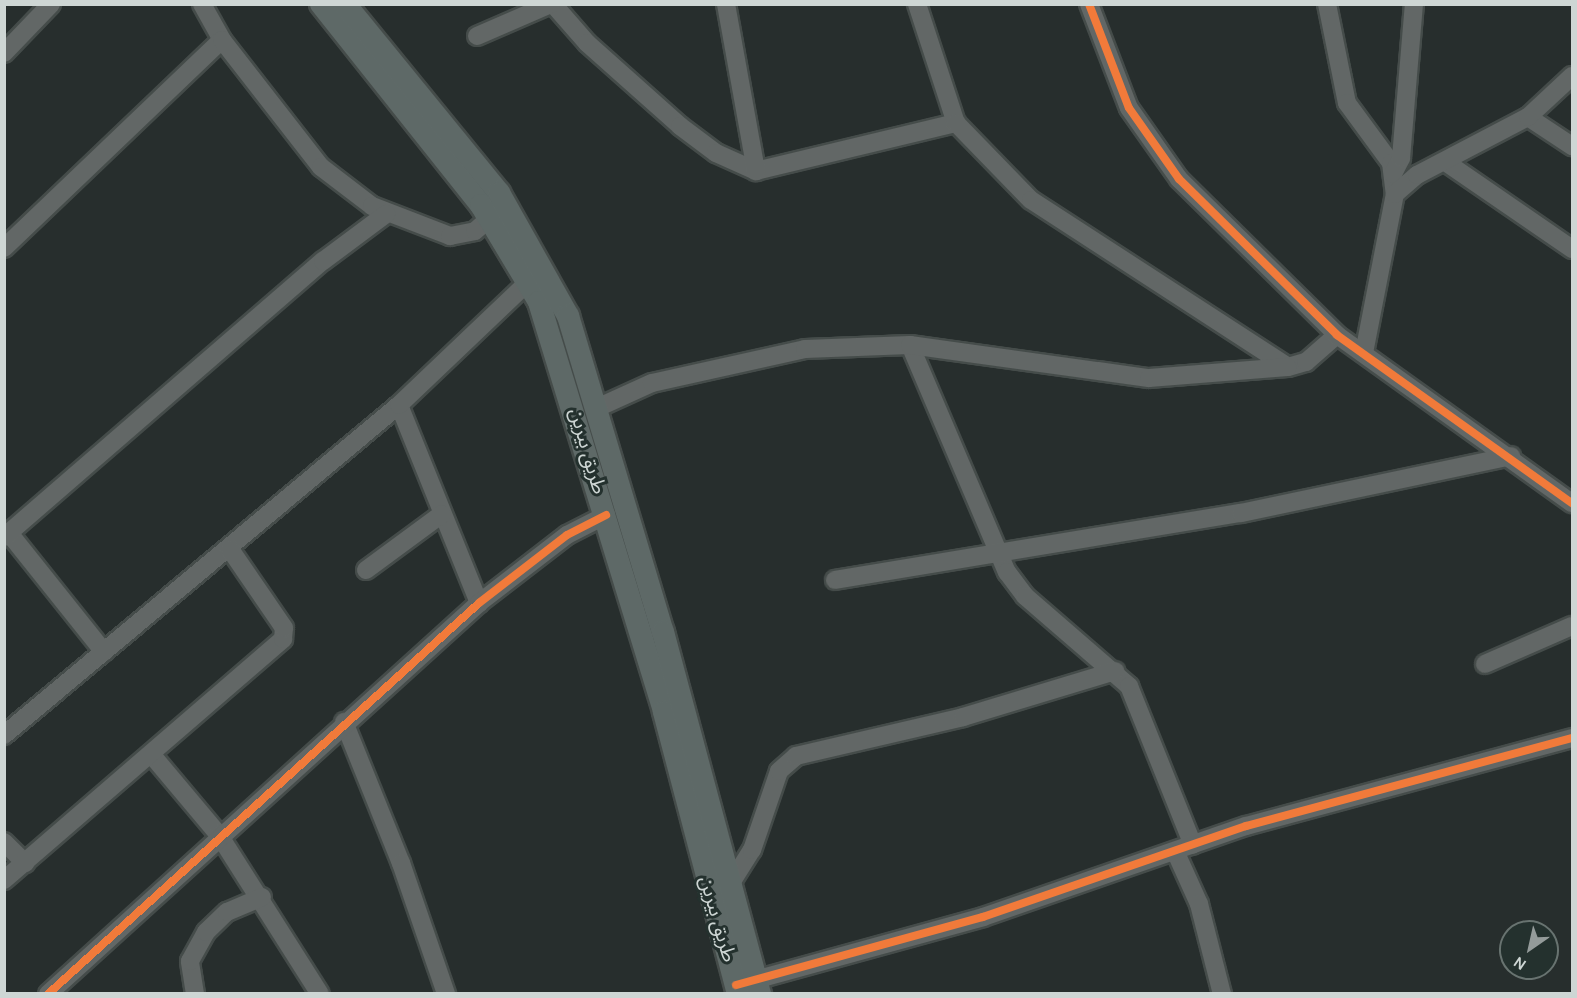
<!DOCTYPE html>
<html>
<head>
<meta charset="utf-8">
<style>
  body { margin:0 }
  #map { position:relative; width:1577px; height:998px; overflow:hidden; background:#272e2d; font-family:Karla,"Noto Sans Arabic",sans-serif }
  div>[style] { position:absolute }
  .roads { filter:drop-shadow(2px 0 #454c4a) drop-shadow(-2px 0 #454c4a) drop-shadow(0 2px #454c4a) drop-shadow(0 -2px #454c4a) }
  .minor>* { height:18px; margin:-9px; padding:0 9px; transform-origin:9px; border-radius:9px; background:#626766 }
  .major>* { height:22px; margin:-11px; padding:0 11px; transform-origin:11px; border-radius:11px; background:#5e6967 }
  .cycleway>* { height:8px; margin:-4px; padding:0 4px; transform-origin:4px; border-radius:4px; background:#f17a3a }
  span { translate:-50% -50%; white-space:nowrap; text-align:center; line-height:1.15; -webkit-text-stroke:6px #24312e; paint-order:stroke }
  .street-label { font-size:20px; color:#ced6d4 }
  .frame { position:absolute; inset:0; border:6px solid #ced6d4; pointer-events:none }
  .north { position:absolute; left:1499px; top:920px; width:60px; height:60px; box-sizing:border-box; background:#24312e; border:2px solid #687370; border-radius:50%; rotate:214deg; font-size:16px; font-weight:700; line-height:24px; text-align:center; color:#ced6d4 }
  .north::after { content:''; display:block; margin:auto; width:21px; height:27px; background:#949b9a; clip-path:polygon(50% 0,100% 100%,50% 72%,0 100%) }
</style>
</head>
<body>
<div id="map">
  <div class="roads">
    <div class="minor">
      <div style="left:202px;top:4px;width:41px;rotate:60.9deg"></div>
      <div style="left:553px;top:4px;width:52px;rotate:48.9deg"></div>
      <div style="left:587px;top:43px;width:125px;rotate:41.7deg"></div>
      <div style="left:680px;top:126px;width:45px;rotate:36.9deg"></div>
      <div style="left:716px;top:153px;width:44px;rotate:24.2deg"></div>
      <div style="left:756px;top:171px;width:206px;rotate:-13.5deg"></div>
      <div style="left:726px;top:4px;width:170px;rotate:79.8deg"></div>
      <div style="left:917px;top:4px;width:125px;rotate:71.9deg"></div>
      <div style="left:956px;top:123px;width:107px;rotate:45.8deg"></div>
      <div style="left:1031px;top:200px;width:306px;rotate:33deg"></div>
      <div style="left:1288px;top:367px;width:19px;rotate:-16deg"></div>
      <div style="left:1306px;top:362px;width:41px;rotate:-41.1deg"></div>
      <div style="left:1089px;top:4px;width:111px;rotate:69deg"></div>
      <div style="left:1129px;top:108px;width:87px;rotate:54.8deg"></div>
      <div style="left:1179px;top:179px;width:222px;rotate:44.6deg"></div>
      <div style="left:1337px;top:335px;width:289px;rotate:35.6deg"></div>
      <div style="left:1327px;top:4px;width:101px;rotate:78.6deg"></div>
      <div style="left:1347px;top:103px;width:74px;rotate:53.7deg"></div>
      <div style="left:1391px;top:163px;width:31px;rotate:83deg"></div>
      <div style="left:477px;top:36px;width:81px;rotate:-23.4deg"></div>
      <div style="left:4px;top:53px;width:68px;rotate:-46.2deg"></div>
      <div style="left:1528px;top:117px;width:53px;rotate:33.4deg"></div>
      <div style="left:1447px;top:163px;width:152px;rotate:34.5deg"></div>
      <div style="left:1393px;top:174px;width:18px;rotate:-63deg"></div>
      <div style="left:1401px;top:158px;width:155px;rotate:-85.2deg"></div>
      <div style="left:4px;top:248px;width:301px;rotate:-43.7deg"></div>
      <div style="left:222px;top:40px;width:161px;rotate:52.1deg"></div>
      <div style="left:321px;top:167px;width:64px;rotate:37.4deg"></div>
      <div style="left:372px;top:206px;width:84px;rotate:21deg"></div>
      <div style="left:450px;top:236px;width:25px;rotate:-11deg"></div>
      <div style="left:475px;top:231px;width:20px;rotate:-41deg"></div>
      <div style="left:910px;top:345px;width:247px;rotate:66.9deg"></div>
      <div style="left:1007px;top:572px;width:30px;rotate:53deg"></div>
      <div style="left:1025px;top:596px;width:138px;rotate:40.9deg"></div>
      <div style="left:1129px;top:686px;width:171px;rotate:68.1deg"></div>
      <div style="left:1364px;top:353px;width:162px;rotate:-79deg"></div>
      <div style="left:1395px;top:194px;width:29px;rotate:-41deg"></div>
      <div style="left:1417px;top:175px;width:125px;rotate:-27.6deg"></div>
      <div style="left:1528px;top:117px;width:60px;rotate:-43deg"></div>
      <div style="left:399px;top:405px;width:214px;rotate:68deg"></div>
      <div style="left:599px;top:407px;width:58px;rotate:-24.4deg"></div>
      <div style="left:652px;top:383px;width:157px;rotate:-12.5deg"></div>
      <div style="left:805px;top:349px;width:105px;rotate:-2.2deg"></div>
      <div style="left:910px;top:345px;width:241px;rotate:7.9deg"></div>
      <div style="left:1149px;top:378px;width:139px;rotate:-4.5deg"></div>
      <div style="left:9px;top:533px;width:152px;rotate:51.4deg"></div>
      <div style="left:4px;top:537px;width:422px;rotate:-40.9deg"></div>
      <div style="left:323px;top:261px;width:79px;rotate:-36.7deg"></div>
      <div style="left:366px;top:570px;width:94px;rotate:-36.4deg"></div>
      <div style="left:835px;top:580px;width:411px;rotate:-9.4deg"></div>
      <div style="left:1241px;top:513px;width:276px;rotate:-11.9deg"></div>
      <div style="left:1485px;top:664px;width:95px;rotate:-23.6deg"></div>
      <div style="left:344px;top:722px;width:152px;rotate:68deg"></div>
      <div style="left:401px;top:863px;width:139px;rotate:71deg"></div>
      <div style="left:4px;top:735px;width:515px;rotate:-39.88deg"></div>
      <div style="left:399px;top:405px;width:178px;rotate:-43.6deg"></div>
      <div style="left:151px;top:754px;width:106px;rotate:50deg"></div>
      <div style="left:219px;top:835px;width:188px;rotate:57.6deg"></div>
      <div style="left:4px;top:842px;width:30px;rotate:45deg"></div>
      <div style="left:1176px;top:853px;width:56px;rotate:65.7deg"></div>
      <div style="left:1199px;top:904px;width:93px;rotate:75.7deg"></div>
      <div style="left:4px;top:880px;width:369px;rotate:-40.8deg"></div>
      <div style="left:283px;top:639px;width:11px;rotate:-85deg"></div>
      <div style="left:284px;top:628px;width:96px;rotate:-124.4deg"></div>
      <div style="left:731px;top:883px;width:39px;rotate:-58deg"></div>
      <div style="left:752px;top:850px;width:83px;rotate:-71.1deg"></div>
      <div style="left:779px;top:771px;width:23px;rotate:-41deg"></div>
      <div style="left:796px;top:756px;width:171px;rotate:-13.1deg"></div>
      <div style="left:963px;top:717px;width:159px;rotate:-16.8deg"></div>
      <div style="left:744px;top:983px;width:248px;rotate:-15.4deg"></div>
      <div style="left:983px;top:917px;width:278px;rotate:-19.1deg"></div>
      <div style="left:1246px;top:826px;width:338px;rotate:-15.1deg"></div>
      <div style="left:48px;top:994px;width:582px;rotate:-42.21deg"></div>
      <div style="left:479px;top:603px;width:111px;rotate:-37.7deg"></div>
      <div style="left:567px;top:535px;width:44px;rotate:-27.1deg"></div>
      <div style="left:195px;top:994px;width:33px;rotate:-99deg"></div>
      <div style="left:190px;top:961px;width:33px;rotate:-61deg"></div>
      <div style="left:206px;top:932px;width:29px;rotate:-44deg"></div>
      <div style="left:227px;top:912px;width:38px;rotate:-23deg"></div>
    </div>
    <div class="major">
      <div style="left:321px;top:4px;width:257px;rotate:51.5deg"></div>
      <div style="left:481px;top:205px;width:113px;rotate:59.1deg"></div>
      <div style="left:539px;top:302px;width:429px;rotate:73deg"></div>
      <div style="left:664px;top:712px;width:292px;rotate:75.3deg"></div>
      <div style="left:345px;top:4px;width:244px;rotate:50.8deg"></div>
      <div style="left:499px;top:193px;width:141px;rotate:60.7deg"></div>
      <div style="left:568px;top:316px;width:330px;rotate:73.3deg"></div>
      <div style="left:663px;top:632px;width:375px;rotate:75deg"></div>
    </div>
  </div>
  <div class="cycleway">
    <div style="left:1089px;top:4px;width:111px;rotate:69deg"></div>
    <div style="left:1129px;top:108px;width:87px;rotate:54.8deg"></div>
    <div style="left:1179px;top:179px;width:222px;rotate:44.6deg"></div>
    <div style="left:1337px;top:335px;width:289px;rotate:35.6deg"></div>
    <div style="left:736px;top:985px;width:256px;rotate:-15.4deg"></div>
    <div style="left:983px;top:917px;width:278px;rotate:-19.1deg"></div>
    <div style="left:1246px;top:826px;width:338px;rotate:-15.1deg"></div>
    <div style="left:48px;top:994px;width:582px;rotate:-42.21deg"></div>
    <div style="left:479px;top:603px;width:111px;rotate:-37.7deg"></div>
    <div style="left:567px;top:535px;width:44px;rotate:-27.1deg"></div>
  </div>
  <div class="street-label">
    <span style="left:588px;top:451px;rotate:74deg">طريق بيرين</span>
    <span style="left:718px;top:919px;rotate:74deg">طريق بيرين</span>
  </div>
  <div class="frame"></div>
  <div class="north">N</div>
</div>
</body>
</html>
